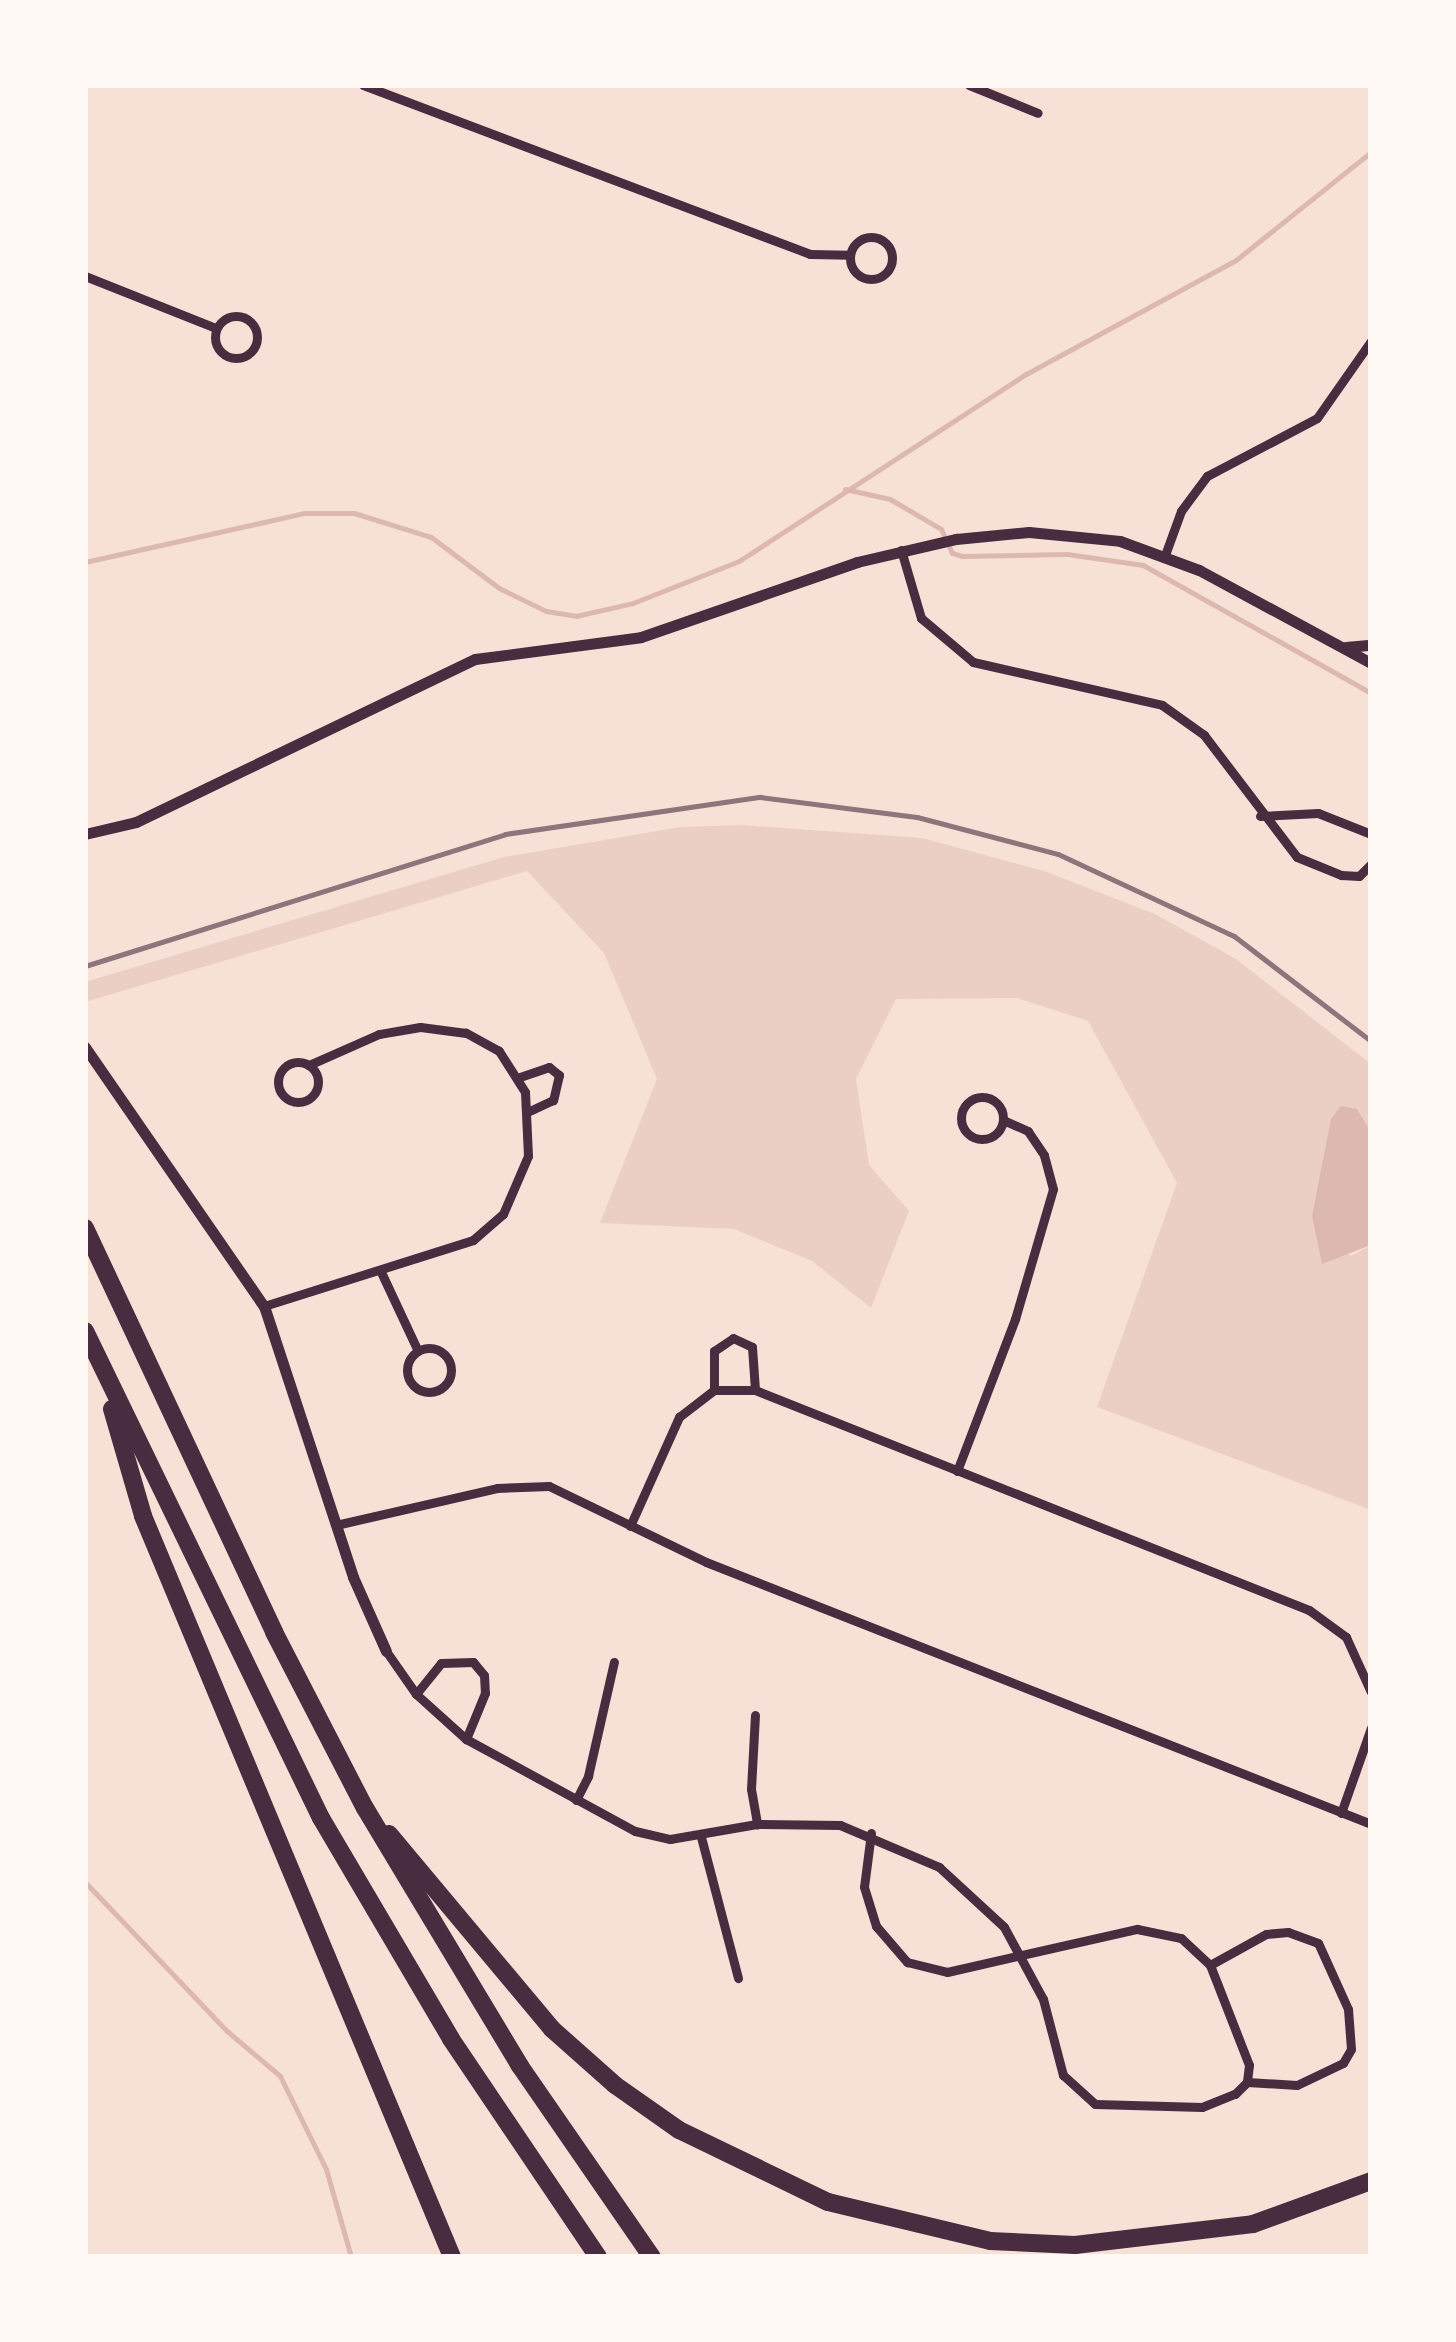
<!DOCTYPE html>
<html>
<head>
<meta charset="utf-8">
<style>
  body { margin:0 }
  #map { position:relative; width:1456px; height:2342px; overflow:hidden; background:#f7e1d7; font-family:"Space Grotesk",sans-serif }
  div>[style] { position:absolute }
  .green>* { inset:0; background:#ebcfc5 }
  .water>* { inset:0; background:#dcb8b0 }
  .stream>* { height:5px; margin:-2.5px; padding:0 2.5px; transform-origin:2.5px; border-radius:2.5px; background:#dcb8b0 }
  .minor>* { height:9px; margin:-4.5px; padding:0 4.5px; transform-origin:4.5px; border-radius:4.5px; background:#4a2c40 }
  .minor>.ring { margin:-4.5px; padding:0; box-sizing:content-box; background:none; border:9px solid #4a2c40; border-radius:50% }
  .tertiary>* { height:11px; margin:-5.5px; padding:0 5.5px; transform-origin:5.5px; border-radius:5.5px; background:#4a2c40 }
  .motorway>* { height:18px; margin:-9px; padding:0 9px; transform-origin:9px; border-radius:9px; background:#4a2c40 }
  .rail>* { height:5px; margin:-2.5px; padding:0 2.5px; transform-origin:2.5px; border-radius:2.5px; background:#8f747c }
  span { translate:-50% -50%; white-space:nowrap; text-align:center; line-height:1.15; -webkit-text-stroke:8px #fffaf5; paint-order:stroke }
  .frame { position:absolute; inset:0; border:88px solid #fffaf5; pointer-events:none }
</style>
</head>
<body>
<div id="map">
  <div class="green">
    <div style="clip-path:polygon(741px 825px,922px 838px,1044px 871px,1155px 914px,1236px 959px,1371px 1064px,1371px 1132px,1357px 1109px,1332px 1119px,1312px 1216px,1351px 1256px,1371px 1245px,1371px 1510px,1097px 1407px,1177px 1183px,1088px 1021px,1017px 998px,896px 999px,856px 1079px,869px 1165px,909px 1211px,871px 1308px,812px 1261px,734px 1229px,600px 1223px,657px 1079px,604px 953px,527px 871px,85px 1002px,85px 982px,504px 857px,681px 827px)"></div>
  </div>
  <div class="water">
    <div style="clip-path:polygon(1341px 1106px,1357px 1109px,1371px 1132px,1371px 1245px,1322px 1264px,1312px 1216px,1331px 1119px)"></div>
  </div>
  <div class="stream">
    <div style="left:845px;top:489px;width:46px;rotate:12.5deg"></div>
    <div style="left:890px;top:499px;width:59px;rotate:30.5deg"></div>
    <div style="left:941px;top:529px;width:26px;rotate:65deg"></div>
    <div style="left:952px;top:553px;width:10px;rotate:17deg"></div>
    <div style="left:962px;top:556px;width:105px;rotate:-1.1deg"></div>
    <div style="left:1067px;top:554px;width:77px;rotate:8.2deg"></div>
    <div style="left:1143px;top:565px;width:261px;rotate:29.3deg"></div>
    <div style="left:85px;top:562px;width:224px;rotate:-12.6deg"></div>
    <div style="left:304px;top:513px;width:50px"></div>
    <div style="left:354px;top:513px;width:81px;rotate:17.3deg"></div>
    <div style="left:431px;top:537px;width:85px;rotate:36.9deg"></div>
    <div style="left:499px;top:588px;width:52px;rotate:26.1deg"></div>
    <div style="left:546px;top:611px;width:30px;rotate:9deg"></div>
    <div style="left:576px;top:616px;width:58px;rotate:-12.8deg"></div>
    <div style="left:633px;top:603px;width:114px;rotate:-21.6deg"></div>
    <div style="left:739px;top:561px;width:343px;rotate:-33.1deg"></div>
    <div style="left:1026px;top:374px;width:239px;rotate:-28.5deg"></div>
    <div style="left:1236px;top:260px;width:173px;rotate:-38.7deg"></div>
    <div style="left:85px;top:1882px;width:206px;rotate:46.4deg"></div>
    <div style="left:227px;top:2031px;width:70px;rotate:40.3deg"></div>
    <div style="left:280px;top:2076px;width:104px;rotate:63.7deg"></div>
    <div style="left:326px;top:2169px;width:91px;rotate:74.1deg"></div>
  </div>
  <div class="minor">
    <div style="left:363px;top:85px;width:478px;rotate:20.7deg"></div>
    <div style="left:810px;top:254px;width:39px;rotate:1deg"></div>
    <div style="left:969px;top:85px;width:74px;rotate:22.1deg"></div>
    <div class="ring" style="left:850px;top:237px;width:33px;height:33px"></div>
    <div style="left:85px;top:276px;width:141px;rotate:21.7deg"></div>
    <div class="ring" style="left:215px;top:316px;width:33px;height:33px"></div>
    <div style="left:901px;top:550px;width:71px;rotate:73.6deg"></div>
    <div style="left:921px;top:618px;width:68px;rotate:40.2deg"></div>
    <div style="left:973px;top:662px;width:194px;rotate:12.8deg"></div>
    <div style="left:1162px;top:705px;width:52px;rotate:35.5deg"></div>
    <div style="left:1204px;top:735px;width:153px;rotate:52.7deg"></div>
    <div style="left:1297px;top:857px;width:48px;rotate:22.2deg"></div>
    <div style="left:1341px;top:875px;width:18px;rotate:3deg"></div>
    <div style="left:1359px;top:876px;width:17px;rotate:-45deg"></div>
    <div style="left:1165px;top:555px;width:47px;rotate:-70deg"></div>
    <div style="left:1181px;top:511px;width:44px;rotate:-53.4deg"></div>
    <div style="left:1207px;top:476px;width:124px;rotate:-27.8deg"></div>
    <div style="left:1317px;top:418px;width:94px;rotate:-55deg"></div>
    <div style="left:1260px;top:816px;width:58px;rotate:-3deg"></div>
    <div style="left:1318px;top:813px;width:57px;rotate:21.6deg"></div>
    <div class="ring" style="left:278px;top:1062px;width:31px;height:31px"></div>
    <div style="left:517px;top:1078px;width:34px;rotate:-19deg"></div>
    <div style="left:549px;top:1067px;width:13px;rotate:39deg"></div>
    <div style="left:559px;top:1075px;width:26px;rotate:103deg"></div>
    <div style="left:553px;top:1100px;width:26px;rotate:155deg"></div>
    <div class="ring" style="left:961px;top:1097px;width:33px;height:33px"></div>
    <div style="left:381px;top:1272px;width:87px;rotate:64.9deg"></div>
    <div style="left:264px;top:1306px;width:219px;rotate:-17.5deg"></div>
    <div style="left:473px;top:1240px;width:40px;rotate:-41deg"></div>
    <div style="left:503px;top:1214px;width:63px;rotate:-66.7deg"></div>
    <div style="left:528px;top:1156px;width:64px;rotate:-92.7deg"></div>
    <div style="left:525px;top:1092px;width:49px;rotate:-122.4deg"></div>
    <div style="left:499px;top:1051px;width:38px;rotate:-151deg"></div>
    <div style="left:466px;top:1033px;width:46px;rotate:-172.6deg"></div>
    <div style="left:420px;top:1027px;width:42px;rotate:170.3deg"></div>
    <div style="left:379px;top:1034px;width:77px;rotate:156.1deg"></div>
    <div class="ring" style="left:407px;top:1348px;width:35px;height:35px"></div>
    <div style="left:714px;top:1390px;width:39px;rotate:-90deg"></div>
    <div style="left:714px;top:1351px;width:23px;rotate:-34deg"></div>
    <div style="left:733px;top:1338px;width:21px;rotate:25deg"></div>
    <div style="left:752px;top:1347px;width:43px;rotate:86deg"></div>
    <div style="left:957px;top:1471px;width:163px;rotate:-69.1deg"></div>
    <div style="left:1015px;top:1319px;width:135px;rotate:-73.7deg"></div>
    <div style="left:1053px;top:1189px;width:35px;rotate:-105deg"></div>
    <div style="left:1044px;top:1155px;width:29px;rotate:-124deg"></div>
    <div style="left:1028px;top:1131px;width:27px;rotate:-156deg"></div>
    <div style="left:336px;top:1525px;width:165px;rotate:-12.9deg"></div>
    <div style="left:497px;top:1488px;width:52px;rotate:-2.2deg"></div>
    <div style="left:549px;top:1486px;width:174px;rotate:25.8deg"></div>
    <div style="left:706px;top:1562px;width:715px;rotate:21.5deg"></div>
    <div style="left:630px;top:1526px;width:120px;rotate:-65.8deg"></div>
    <div style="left:679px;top:1417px;width:44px;rotate:-37.6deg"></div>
    <div style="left:714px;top:1390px;width:41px"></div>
    <div style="left:755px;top:1390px;width:596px;rotate:21.66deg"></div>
    <div style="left:1309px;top:1610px;width:46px;rotate:36.1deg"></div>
    <div style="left:1346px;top:1637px;width:60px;rotate:65.6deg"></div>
    <div style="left:386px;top:1651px;width:52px;rotate:55.1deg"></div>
    <div style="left:416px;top:1694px;width:67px;rotate:42deg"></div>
    <div style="left:466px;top:1739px;width:192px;rotate:28.6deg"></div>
    <div style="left:635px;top:1831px;width:36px;rotate:13deg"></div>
    <div style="left:670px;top:1839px;width:88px;rotate:-9.8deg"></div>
    <div style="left:757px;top:1824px;width:83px;rotate:0.7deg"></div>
    <div style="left:840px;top:1825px;width:108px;rotate:23deg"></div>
    <div style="left:939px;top:1867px;width:88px;rotate:42.7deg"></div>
    <div style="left:1004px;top:1927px;width:82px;rotate:61.6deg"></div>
    <div style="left:1043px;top:1999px;width:79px;rotate:75.3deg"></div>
    <div style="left:1063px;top:2075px;width:43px;rotate:42.2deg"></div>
    <div style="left:1095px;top:2104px;width:107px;rotate:1.6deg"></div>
    <div style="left:1202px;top:2107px;width:35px;rotate:-22deg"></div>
    <div style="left:1235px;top:2094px;width:17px;rotate:-45deg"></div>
    <div style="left:1247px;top:2082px;width:50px;rotate:3.4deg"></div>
    <div style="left:1297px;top:2085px;width:51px;rotate:-25.6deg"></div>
    <div style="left:1343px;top:2063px;width:16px;rotate:-60deg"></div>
    <div style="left:1351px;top:2049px;width:40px;rotate:-94.3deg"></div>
    <div style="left:1348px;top:2009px;width:72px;rotate:-114.4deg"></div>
    <div style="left:1318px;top:1943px;width:32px;rotate:-160deg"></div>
    <div style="left:1288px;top:1932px;width:22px;rotate:175deg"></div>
    <div style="left:1266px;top:1934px;width:64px;rotate:151deg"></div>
    <div style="left:416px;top:1694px;width:40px;rotate:-51deg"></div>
    <div style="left:441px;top:1663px;width:32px;rotate:-2deg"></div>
    <div style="left:473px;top:1662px;width:17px;rotate:50deg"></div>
    <div style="left:484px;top:1675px;width:18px;rotate:87deg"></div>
    <div style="left:485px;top:1693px;width:50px;rotate:112.4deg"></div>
    <div style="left:755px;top:1715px;width:74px;rotate:93.1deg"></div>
    <div style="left:751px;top:1789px;width:36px;rotate:80deg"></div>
    <div style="left:576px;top:1800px;width:27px;rotate:-63deg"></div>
    <div style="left:588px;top:1776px;width:117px;rotate:-77.2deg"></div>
    <div style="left:1341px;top:1813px;width:90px;rotate:-70.6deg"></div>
    <div style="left:871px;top:1833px;width:54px;rotate:97.4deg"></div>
    <div style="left:864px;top:1887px;width:41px;rotate:72.9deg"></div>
    <div style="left:876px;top:1926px;width:48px;rotate:49.3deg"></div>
    <div style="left:907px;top:1962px;width:41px;rotate:14deg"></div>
    <div style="left:947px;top:1972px;width:195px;rotate:-12.8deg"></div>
    <div style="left:1137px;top:1929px;width:45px;rotate:11.6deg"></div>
    <div style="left:1181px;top:1938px;width:40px;rotate:43deg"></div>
    <div style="left:1210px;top:1965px;width:107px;rotate:68.7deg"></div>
    <div style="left:1249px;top:2065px;width:17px;rotate:97deg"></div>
    <div style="left:701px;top:1837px;width:146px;rotate:75.3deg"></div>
  </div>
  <div class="tertiary">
    <div style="left:1346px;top:647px;width:25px;rotate:-5deg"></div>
    <div style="left:85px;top:834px;width:52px;rotate:-13.2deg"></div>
    <div style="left:136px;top:822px;width:376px;rotate:-25.7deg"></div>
    <div style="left:475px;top:659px;width:167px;rotate:-7.5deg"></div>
    <div style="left:641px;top:637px;width:229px;rotate:-19.1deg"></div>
    <div style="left:857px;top:562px;width:102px;rotate:-13.1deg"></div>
    <div style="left:956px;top:539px;width:73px;rotate:-5.5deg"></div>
    <div style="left:1029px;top:532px;width:91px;rotate:5.6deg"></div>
    <div style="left:1120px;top:541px;width:84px;rotate:20.2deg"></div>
    <div style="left:1199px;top:570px;width:196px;rotate:28.4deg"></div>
    <div style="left:85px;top:1047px;width:315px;rotate:55.4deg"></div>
    <div style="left:264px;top:1306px;width:285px;rotate:71.8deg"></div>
    <div style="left:353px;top:1577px;width:81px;rotate:66deg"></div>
  </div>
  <div class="motorway">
    <div style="left:85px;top:1228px;width:446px;rotate:64.9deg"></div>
    <div style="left:274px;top:1632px;width:198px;rotate:62.7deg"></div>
    <div style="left:365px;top:1808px;width:301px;rotate:59deg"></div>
    <div style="left:520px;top:2066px;width:232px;rotate:55.4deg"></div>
    <div style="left:85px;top:1331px;width:541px;rotate:64.15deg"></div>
    <div style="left:321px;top:1818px;width:256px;rotate:59.5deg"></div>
    <div style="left:451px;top:2039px;width:263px;rotate:56deg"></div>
    <div style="left:112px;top:1409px;width:111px;rotate:73.8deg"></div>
    <div style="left:143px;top:1516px;width:803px;rotate:67.36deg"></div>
    <div style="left:389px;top:1834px;width:254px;rotate:50.1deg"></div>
    <div style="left:552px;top:2029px;width:84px;rotate:41.6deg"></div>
    <div style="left:615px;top:2085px;width:78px;rotate:35.1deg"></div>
    <div style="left:679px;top:2130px;width:165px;rotate:25.8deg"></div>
    <div style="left:828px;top:2202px;width:167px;rotate:13.5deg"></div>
    <div style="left:990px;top:2241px;width:85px;rotate:2.7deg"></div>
    <div style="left:1075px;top:2245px;width:179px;rotate:-6.7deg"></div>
    <div style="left:1253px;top:2224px;width:126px;rotate:-20deg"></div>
  </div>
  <div class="rail">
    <div style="left:85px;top:966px;width:440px;rotate:-17.4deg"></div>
    <div style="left:505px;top:834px;width:258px;rotate:-8.3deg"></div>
    <div style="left:760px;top:797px;width:158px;rotate:7.3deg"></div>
    <div style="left:917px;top:817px;width:146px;rotate:14.7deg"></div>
    <div style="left:1058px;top:854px;width:194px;rotate:25deg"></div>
    <div style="left:1234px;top:936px;width:173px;rotate:37.5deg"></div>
  </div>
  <div class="frame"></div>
</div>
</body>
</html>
